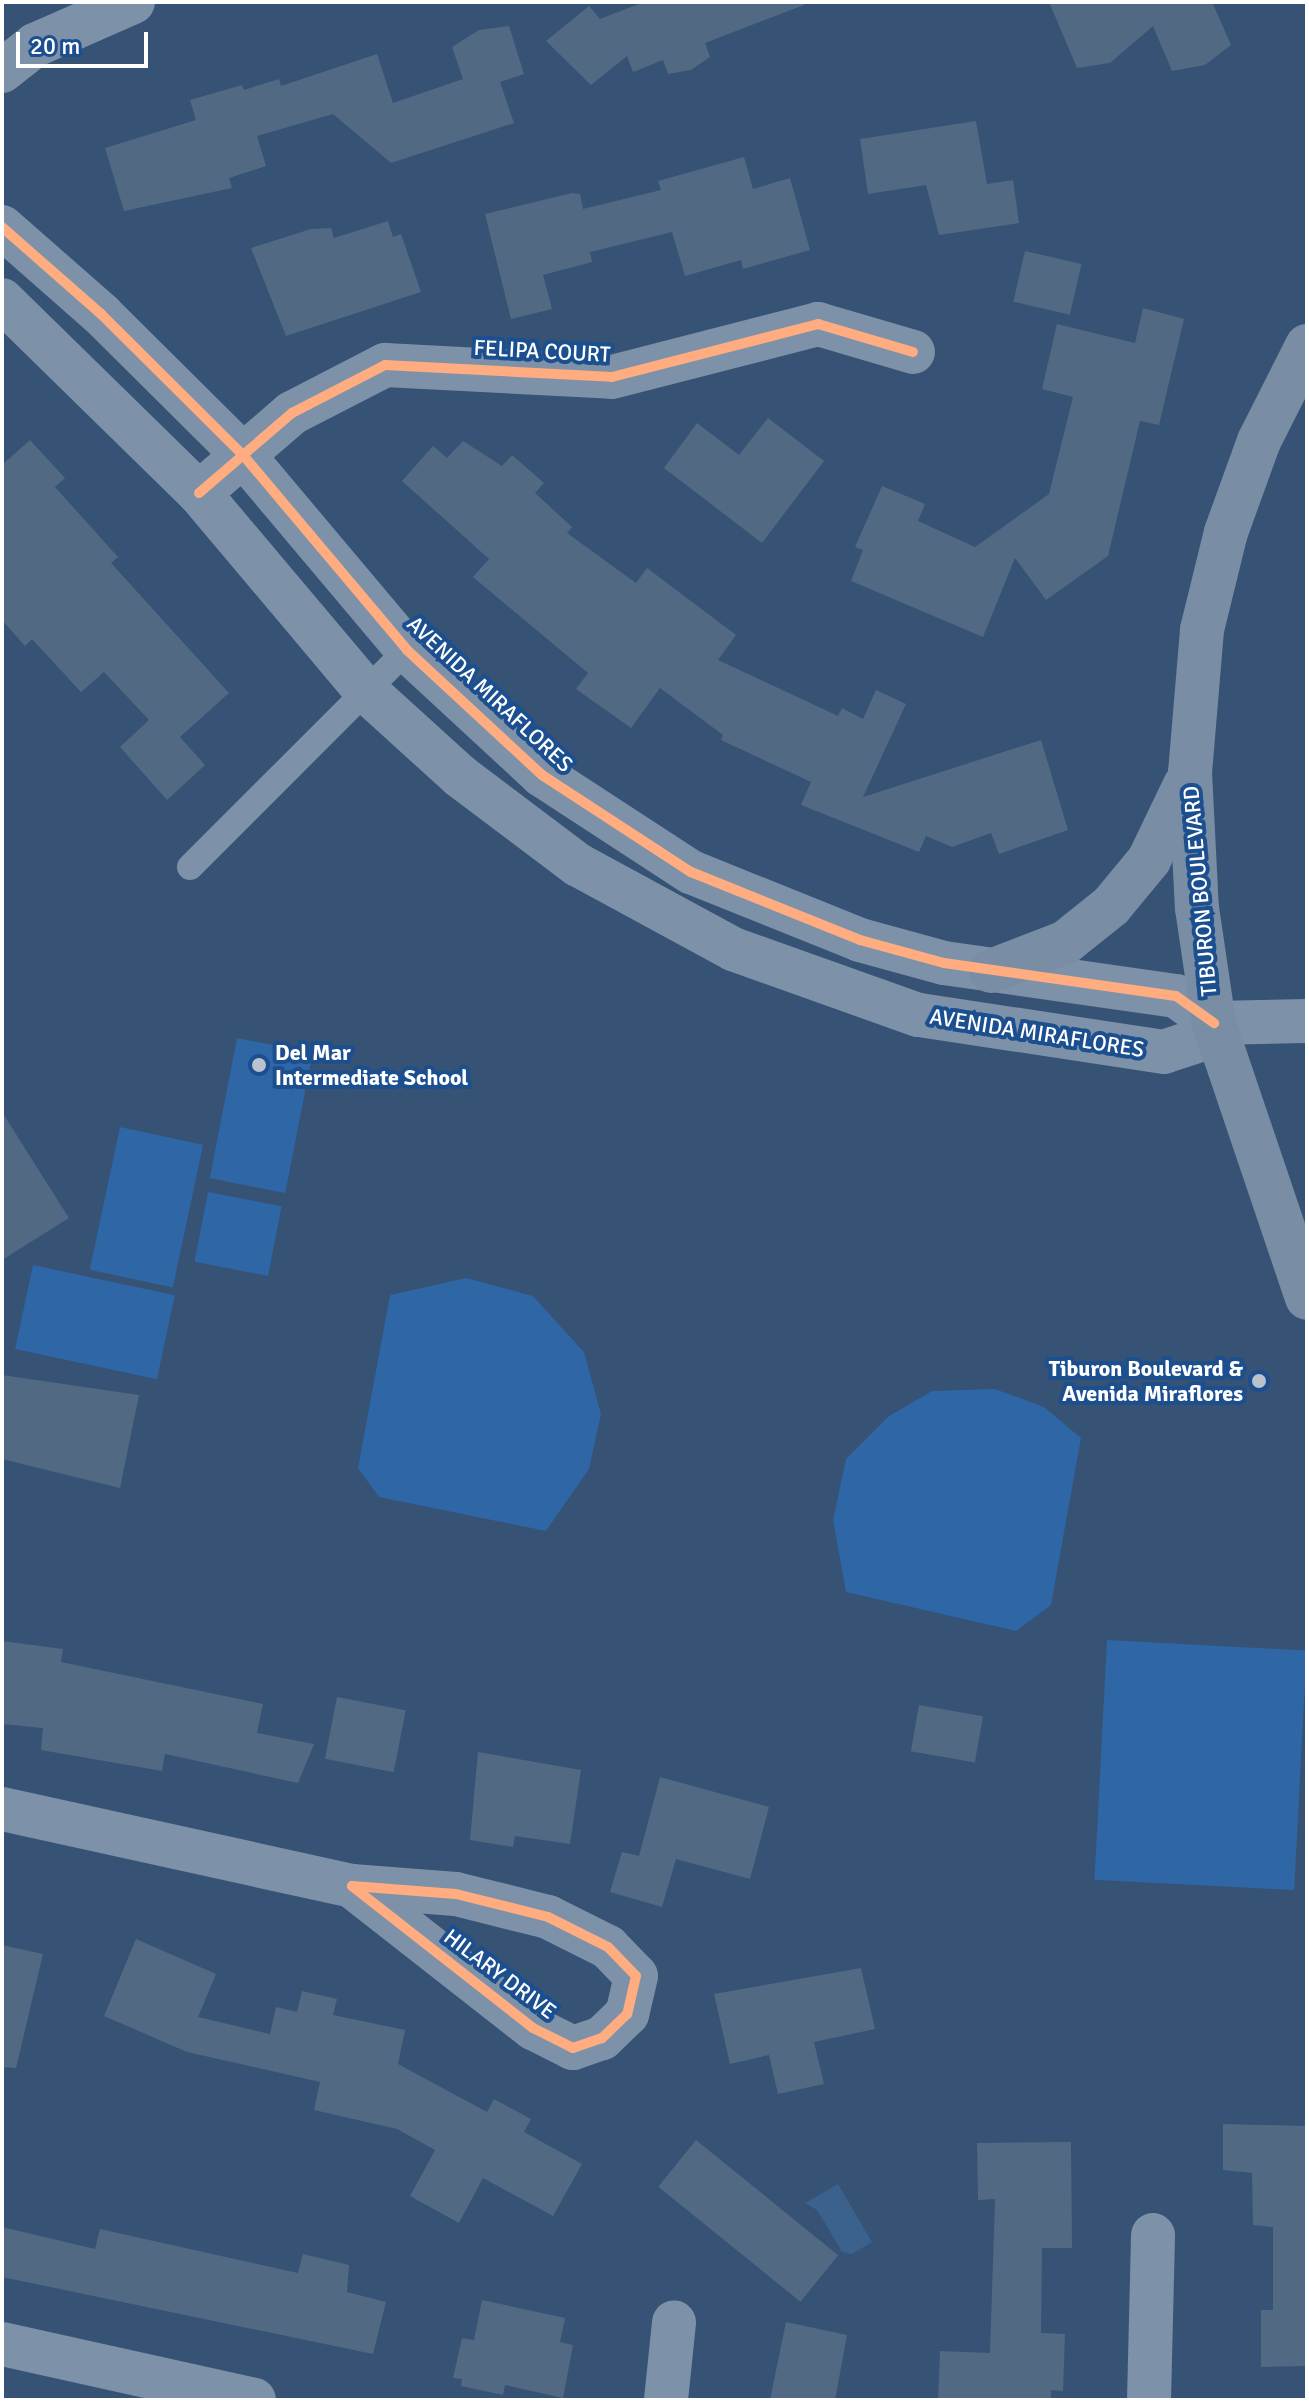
<!DOCTYPE html>
<html>
<head>
<meta charset="utf-8">
<style>
  body { margin:0 }
  #map { position:relative; width:1309px; height:2402px; overflow:hidden; background:#365274; font-family:Signika,sans-serif }
  div>[style] { position:absolute }
  .green>* { inset:0; background:#2f66a5; transform-origin:0 0 }
  .water>* { inset:0; background:#3b618d }
  .building>* { inset:0; background:#526984; transform-origin:0 0 }
  .service>* { height:26px; margin:-13px; padding:0 13px; transform-origin:13px; border-radius:13px; background:#7d92a8 }
  .minor>* { height:44px; margin:-22px; padding:0 22px; transform-origin:22px; border-radius:22px; background:#7d92a8 }
  .tertiary>* { height:44px; margin:-22px; padding:0 22px; transform-origin:22px; border-radius:22px; background:#7d92a8 }
  .secondary>* { height:44px; margin:-22px; padding:0 22px; transform-origin:22px; border-radius:22px; background:#798da4 }
  .cycleway>* { height:10px; margin:-5px; padding:0 5px; transform-origin:5px; border-radius:5px; background:#ffac80 }
  .dots>* { width:22px; height:22px; translate:-50% -50%; box-sizing:border-box; border:4px solid #1b4f8f; border-radius:50% }
  span { translate:-50% -50%; white-space:nowrap; text-align:center; line-height:1.15; -webkit-text-stroke:8px #1b4f8f; paint-order:stroke }
  .street-label { font-size:22px; color:#fff }
  .poi-label { font-size:22px; color:#fff; font-weight:700 }
  .left { translate:0 -50%; text-align:left }
  .right { translate:-100% -50%; text-align:right }
  .frame { position:absolute; inset:0; border:4px solid #fff; pointer-events:none }
  .scale { position:absolute; left:16px; top:32px; width:132px; height:36px; box-sizing:border-box; border:4px solid #fff; border-top:0; padding-left:10px; font-size:24px; line-height:28px; white-space:nowrap; color:#fff; -webkit-text-stroke:6px #1b4f8f; paint-order:stroke }
</style>
</head>
<body>
<div id="map">
  <div class="green">
    <div style="left:237px;top:1038px;width:77px;height:143px;rotate:11deg"></div>
    <div style="left:120px;top:1127px;width:85px;height:146px;rotate:12deg"></div>
    <div style="left:208px;top:1192px;width:75px;height:71px;rotate:11deg"></div>
    <div style="left:33px;top:1265px;width:145px;height:86px;rotate:12deg"></div>
    <div style="clip-path:polygon(466px 1278px,533px 1296px,584px 1352px,601px 1414px,589px 1469px,546px 1531px,379px 1497px,358px 1468px,390px 1295px)"></div>
    <div style="clip-path:polygon(995px 1389px,1044px 1407px,1081px 1438px,1051px 1605px,1016px 1631px,846px 1592px,833px 1520px,846px 1459px,889px 1416px,932px 1391px)"></div>
    <div style="left:1107px;top:1640px;width:200px;height:240px;rotate:3deg"></div>
  </div>
  <div class="water">
    <div style="clip-path:polygon(838px 2184px,872px 2242px,852px 2254px,842px 2252px,817px 2210px,805px 2203px)"></div>
  </div>
  <div class="building">
    <div style="clip-path:polygon(644px 2px,803px 2px,804px 5px,705px 43px,710px 57px,691px 70px,668px 74px,663px 60px,633px 72px,627px 56px,591px 85px,546px 41px,589px 6px,600px 19px)"></div>
    <div style="clip-path:polygon(1049px 2px,1212px 2px,1231px 45px,1205px 65px,1172px 71px,1153px 26px,1110px 63px,1077px 68px)"></div>
    <div style="clip-path:polygon(509px 26px,524px 74px,500px 82px,514px 123px,391px 163px,333px 114px,257px 136px,266px 166px,229px 178px,232px 188px,124px 211px,105px 148px,196px 120px,190px 100px,242px 85px,244px 90px,279px 79px,281px 86px,377px 54px,393px 103px,463px 79px,452px 47px,479px 30px)"></div>
    <div style="clip-path:polygon(976px 121px,987px 184px,1013px 180px,1019px 223px,939px 235px,926px 185px,868px 194px,860px 139px)"></div>
    <div style="clip-path:polygon(744px 157px,753px 189px,790px 178px,810px 250px,743px 269px,741px 260px,685px 276px,672px 232px,590px 252px,592px 262px,543px 275px,552px 309px,511px 319px,485px 214px,572px 193px,580px 194px,583px 209px,661px 190px,658px 181px)"></div>
    <div style="clip-path:polygon(388px 221px,393px 237px,401px 234px,421px 292px,286px 336px,251px 248px,311px 229px,331px 228px,334px 238px)"></div>
    <div style="left:1025px;top:251px;width:58px;height:52px;rotate:13deg"></div>
    <div style="clip-path:polygon(1143px 308px,1184px 319px,1159px 425px,1140px 421px,1108px 556px,1046px 600px,1015px 558px,983px 637px,851px 581px,863px 550px,855px 547px,882px 486px,925px 504px,918px 521px,975px 547px,1049px 494px,1073px 397px,1042px 389px,1057px 324px,1135px 343px)"></div>
    <div style="clip-path:polygon(768px 418px,824px 461px,762px 543px,664px 468px,697px 423px,739px 455px)"></div>
    <div style="clip-path:polygon(30px 440px,65px 478px,55px 487px,118px 557px,111px 563px,229px 693px,180px 737px,205px 765px,167px 800px,120px 747px,149px 720px,104px 672px,81px 692px,32px 639px,25px 646px,2px 620px,2px 465px)"></div>
    <div style="clip-path:polygon(463px 441px,502px 466px,512px 455px,544px 483px,535px 493px,572px 527px,567px 533px,636px 583px,647px 568px,736px 635px,718px 660px,838px 716px,842px 708px,863px 719px,876px 690px,906px 704px,863px 797px,1041px 740px,1068px 830px,999px 854px,991px 833px,952px 847px,926px 836px,919px 852px,801px 805px,811px 782px,721px 740px,723px 735px,660px 688px,631px 728px,576px 689px,588px 673px,473px 577px,489px 559px,402px 481px,433px 446px,447px 458px)"></div>
    <div style="clip-path:polygon(2px 1112px,69px 1218px,2px 1260px)"></div>
    <div style="clip-path:polygon(2px 1375px,139px 1395px,120px 1488px,2px 1459px)"></div>
    <div style="clip-path:polygon(2px 1641px,63px 1649px,61px 1662px,263px 1704px,257px 1733px,314px 1744px,298px 1783px,165px 1754px,162px 1771px,41px 1750px,43px 1728px,2px 1724px)"></div>
    <div style="left:337px;top:1697px;width:70px;height:63px;rotate:11deg"></div>
    <div style="left:919px;top:1705px;width:65px;height:47px;rotate:10deg"></div>
    <div style="clip-path:polygon(478px 1752px,581px 1770px,570px 1844px,515px 1836px,513px 1847px,470px 1840px)"></div>
    <div style="clip-path:polygon(660px 1777px,769px 1807px,750px 1879px,676px 1859px,662px 1907px,610px 1892px,622px 1852px,639px 1856px)"></div>
    <div style="clip-path:polygon(136px 1939px,216px 1974px,198px 2017px,270px 2034px,276px 2007px,297px 2012px,302px 1991px,337px 1999px,333px 2015px,405px 2030px,398px 2064px,487px 2112px,494px 2099px,531px 2119px,524px 2132px,582px 2164px,553px 2216px,483px 2178px,459px 2223px,410px 2196px,435px 2150px,397px 2129px,314px 2110px,320px 2082px,187px 2052px,104px 2016px)"></div>
    <div style="clip-path:polygon(2px 1945px,43px 1954px,16px 2068px,2px 2067px)"></div>
    <div style="clip-path:polygon(861px 1968px,875px 2029px,814px 2042px,824px 2084px,778px 2094px,769px 2055px,730px 2064px,714px 1994px)"></div>
    <div style="clip-path:polygon(1223px 2124px,1307px 2126px,1307px 2366px,1261px 2367px,1261px 2310px,1273px 2310px,1273px 2227px,1253px 2225px,1252px 2173px,1223px 2170px)"></div>
    <div style="left:696px;top:2140px;width:183px;height:60px;rotate:39deg"></div>
    <div style="clip-path:polygon(1071px 2142px,1072px 2248px,1042px 2248px,1041px 2333px,1065px 2334px,1063px 2391px,1051px 2390px,1051px 2400px,938px 2400px,940px 2351px,990px 2353px,995px 2199px,978px 2200px,977px 2143px)"></div>
    <div style="clip-path:polygon(2px 2227px,95px 2249px,100px 2229px,298px 2273px,303px 2254px,349px 2265px,347px 2292px,386px 2302px,373px 2354px,2px 2277px)"></div>
    <div style="clip-path:polygon(482px 2300px,565px 2318px,560px 2342px,573px 2345px,563px 2398px,505px 2385px,503px 2395px,461px 2386px,462px 2379px,453px 2378px,462px 2338px,474px 2340px)"></div>
    <div style="clip-path:polygon(786px 2322px,847px 2335px,835px 2400px,770px 2400px)"></div>
  </div>
  <div class="service">
    <div style="left:190px;top:867px;width:307px;rotate:-45deg"></div>
  </div>
  <div class="minor">
    <div style="left:2px;top:71px;width:42px;rotate:-38.2deg"></div>
    <div style="left:35px;top:45px;width:107px;rotate:-23.7deg"></div>
    <div style="left:199px;top:493px;width:123px;rotate:-40.7deg"></div>
    <div style="left:292px;top:413px;width:105px;rotate:-27.3deg"></div>
    <div style="left:385px;top:365px;width:227px;rotate:3deg"></div>
    <div style="left:612px;top:377px;width:213px;rotate:-14.4deg"></div>
    <div style="left:818px;top:324px;width:99px;rotate:16.4deg"></div>
    <div style="left:1214px;top:1023px;width:93px;rotate:-1.2deg"></div>
    <div style="left:2px;top:1809px;width:358px;rotate:12.4deg"></div>
    <div style="left:352px;top:1886px;width:104px;rotate:4.4deg"></div>
    <div style="left:456px;top:1894px;width:95px;rotate:14deg"></div>
    <div style="left:548px;top:1917px;width:67px;rotate:26.6deg"></div>
    <div style="left:608px;top:1947px;width:40px;rotate:46deg"></div>
    <div style="left:636px;top:1976px;width:39px;rotate:103deg"></div>
    <div style="left:627px;top:2014px;width:35px;rotate:136deg"></div>
    <div style="left:602px;top:2038px;width:31px;rotate:161deg"></div>
    <div style="left:573px;top:2048px;width:45px;rotate:-153.4deg"></div>
    <div style="left:533px;top:2028px;width:230px;rotate:-141.9deg"></div>
    <div style="left:2px;top:2344px;width:258px;rotate:12.5deg"></div>
    <div style="left:666px;top:2400px;width:78px;rotate:-84.1deg"></div>
    <div style="left:1149px;top:2400px;width:165px;rotate:-88.6deg"></div>
  </div>
  <div class="tertiary">
    <div style="left:2px;top:227px;width:132px;rotate:41.3deg"></div>
    <div style="left:101px;top:314px;width:200px;rotate:44.8deg"></div>
    <div style="left:243px;top:455px;width:255px;rotate:49.9deg"></div>
    <div style="left:407px;top:650px;width:184px;rotate:42.8deg"></div>
    <div style="left:542px;top:775px;width:178px;rotate:33.1deg"></div>
    <div style="left:691px;top:872px;width:182px;rotate:21.9deg"></div>
    <div style="left:860px;top:940px;width:87px;rotate:15.3deg"></div>
    <div style="left:944px;top:963px;width:234px;rotate:8.1deg"></div>
    <div style="left:1176px;top:996px;width:47px;rotate:35.4deg"></div>
    <div style="left:1214px;top:1023px;width:22px;rotate:129deg"></div>
    <div style="left:1200px;top:1040px;width:38px;rotate:162deg"></div>
    <div style="left:1164px;top:1052px;width:249px;rotate:-171.4deg"></div>
    <div style="left:918px;top:1015px;width:196px;rotate:-160.4deg"></div>
    <div style="left:733px;top:949px;width:176px;rotate:-151.5deg"></div>
    <div style="left:578px;top:865px;width:148px;rotate:-143deg"></div>
    <div style="left:460px;top:776px;width:128px;rotate:-137.8deg"></div>
    <div style="left:365px;top:690px;width:258px;rotate:-130.1deg"></div>
    <div style="left:199px;top:493px;width:276px;rotate:-135.6deg"></div>
  </div>
  <div class="secondary">
    <div style="left:1307px;top:346px;width:106px;rotate:116.8deg"></div>
    <div style="left:1259px;top:441px;width:97px;rotate:109.9deg"></div>
    <div style="left:1226px;top:532px;width:101px;rotate:103.8deg"></div>
    <div style="left:1202px;top:630px;width:143px;rotate:94.8deg"></div>
    <div style="left:1190px;top:772px;width:136px;rotate:87.1deg"></div>
    <div style="left:1197px;top:908px;width:116px;rotate:81.6deg"></div>
    <div style="left:1214px;top:1023px;width:290px;rotate:71.3deg"></div>
    <div style="left:991px;top:971px;width:80px;rotate:-21.1deg"></div>
    <div style="left:1066px;top:942px;width:58px;rotate:-38.7deg"></div>
    <div style="left:1111px;top:906px;width:60px;rotate:-50.4deg"></div>
    <div style="left:1149px;top:860px;width:83px;rotate:-64.4deg"></div>
  </div>
  <div class="cycleway">
    <div style="left:2px;top:227px;width:132px;rotate:41.3deg"></div>
    <div style="left:101px;top:314px;width:200px;rotate:44.8deg"></div>
    <div style="left:243px;top:455px;width:255px;rotate:49.9deg"></div>
    <div style="left:407px;top:650px;width:184px;rotate:42.8deg"></div>
    <div style="left:542px;top:775px;width:178px;rotate:33.1deg"></div>
    <div style="left:691px;top:872px;width:182px;rotate:21.9deg"></div>
    <div style="left:860px;top:940px;width:87px;rotate:15.3deg"></div>
    <div style="left:944px;top:963px;width:234px;rotate:8.1deg"></div>
    <div style="left:1176px;top:996px;width:47px;rotate:35.4deg"></div>
    <div style="left:199px;top:493px;width:123px;rotate:-40.7deg"></div>
    <div style="left:292px;top:413px;width:105px;rotate:-27.3deg"></div>
    <div style="left:385px;top:365px;width:227px;rotate:3deg"></div>
    <div style="left:612px;top:377px;width:213px;rotate:-14.4deg"></div>
    <div style="left:818px;top:324px;width:99px;rotate:16.4deg"></div>
    <div style="left:352px;top:1886px;width:104px;rotate:4.4deg"></div>
    <div style="left:456px;top:1894px;width:95px;rotate:14deg"></div>
    <div style="left:548px;top:1917px;width:67px;rotate:26.6deg"></div>
    <div style="left:608px;top:1947px;width:40px;rotate:46deg"></div>
    <div style="left:636px;top:1976px;width:39px;rotate:103deg"></div>
    <div style="left:627px;top:2014px;width:35px;rotate:136deg"></div>
    <div style="left:602px;top:2038px;width:31px;rotate:161deg"></div>
    <div style="left:573px;top:2048px;width:45px;rotate:-153.4deg"></div>
    <div style="left:533px;top:2028px;width:230px;rotate:-141.9deg"></div>
  </div>
  <div class="dots">
    <div style="left:259px;top:1065px;background:#b9c2ce"></div>
    <div style="left:1259px;top:1381px;background:#b9c2ce"></div>
  </div>
  <div class="street-label">
    <span style="left:542px;top:351px;rotate:3deg">FELIPA COURT</span>
    <span style="left:490px;top:694px;rotate:43deg">AVENIDA MIRAFLORES</span>
    <span style="left:1200px;top:891px;rotate:-95deg">TIBURON BOULEVARD</span>
    <span style="left:1037px;top:1033px;rotate:9deg">AVENIDA MIRAFLORES</span>
    <span style="left:500px;top:1974px;rotate:37deg">HILARY DRIVE</span>
  </div>
  <div class="poi-label">
    <span class="left" style="left:275px;top:1065px">Del Mar<br>Intermediate School</span>
    <span class="right" style="left:1243px;top:1381px">Tiburon Boulevard &amp;<br>Avenida Miraflores</span>
  </div>
  <div class="frame"></div>
  <div class="scale">20 m</div>
</div>
</body>
</html>
